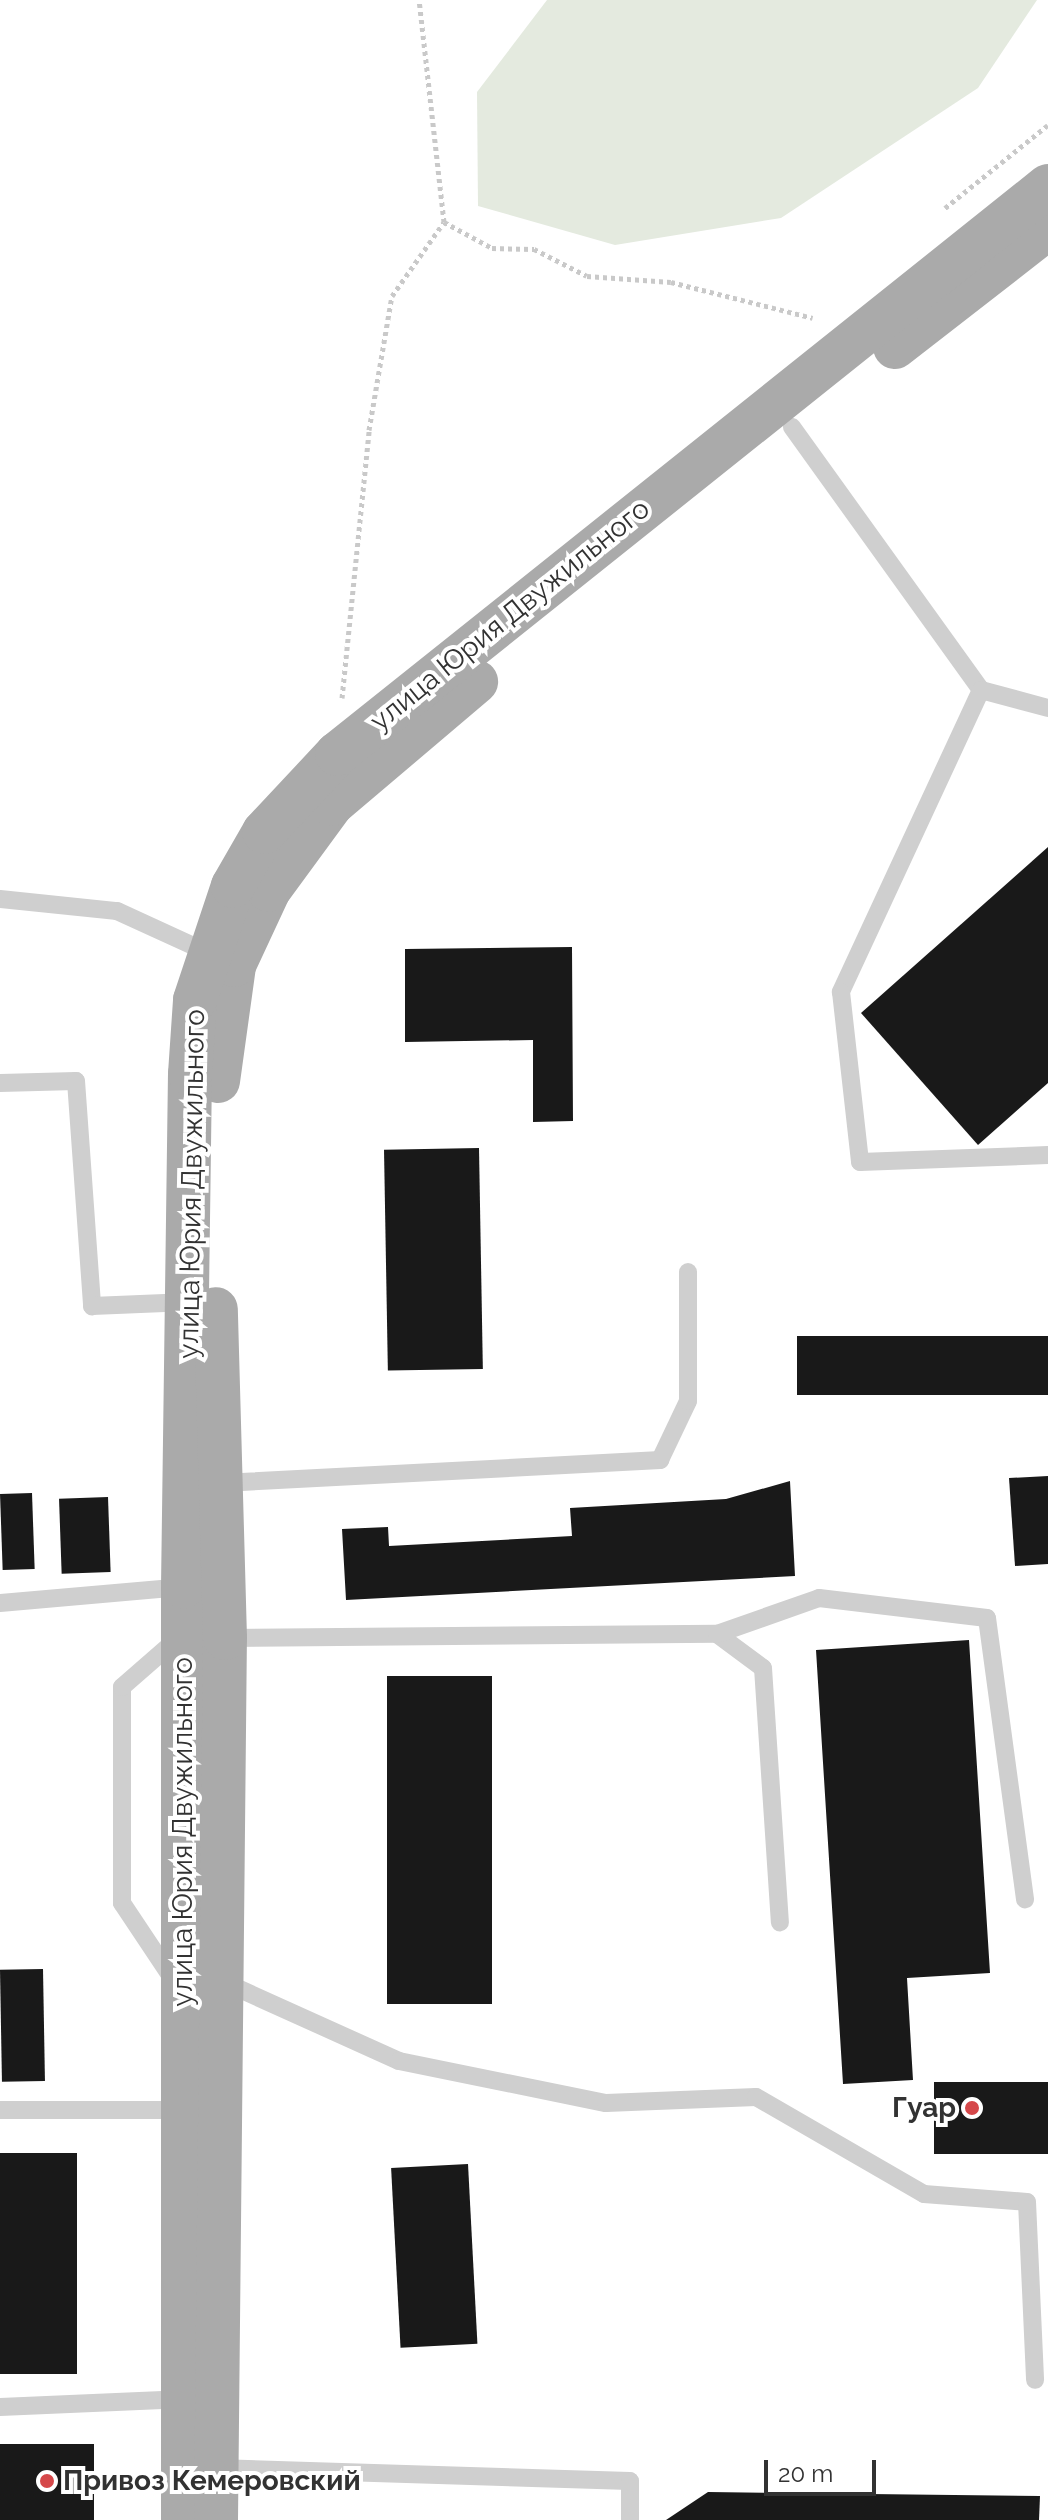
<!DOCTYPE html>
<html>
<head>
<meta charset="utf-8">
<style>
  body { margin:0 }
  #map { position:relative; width:1048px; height:2520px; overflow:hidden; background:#fff; font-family:Raleway,sans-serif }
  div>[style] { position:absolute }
  .green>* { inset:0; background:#e4eadf }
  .building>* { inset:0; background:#191919; transform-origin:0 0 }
  .path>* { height:5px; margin-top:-2.5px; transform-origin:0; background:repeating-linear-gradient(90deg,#c9c9c9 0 4px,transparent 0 8px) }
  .service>* { height:18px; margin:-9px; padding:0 9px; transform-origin:9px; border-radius:9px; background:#cfcfcf }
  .primary>* { height:44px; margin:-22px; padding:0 22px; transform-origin:22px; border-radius:22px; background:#aaa }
  .dots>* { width:22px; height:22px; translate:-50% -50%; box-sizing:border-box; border:4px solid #fff; border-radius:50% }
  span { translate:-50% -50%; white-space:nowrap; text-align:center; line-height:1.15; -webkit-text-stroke:8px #fff; paint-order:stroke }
  .street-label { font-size:28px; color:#323232 }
  .poi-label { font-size:28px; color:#323232; font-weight:700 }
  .right { translate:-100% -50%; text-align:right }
  .left { translate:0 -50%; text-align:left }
  .scale { position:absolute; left:764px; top:2460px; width:112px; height:36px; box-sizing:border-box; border:4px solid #323232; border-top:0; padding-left:10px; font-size:24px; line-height:28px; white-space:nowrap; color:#323232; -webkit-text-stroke:6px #fff; paint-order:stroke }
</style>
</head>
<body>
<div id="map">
  <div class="green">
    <div style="clip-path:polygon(547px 0,1037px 0,978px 88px,781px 218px,615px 245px,478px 206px,477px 92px)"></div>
  </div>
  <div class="building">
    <div style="clip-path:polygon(1048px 847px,1048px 1083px,978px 1145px,861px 1013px)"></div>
    <div style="clip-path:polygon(572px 947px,573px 1121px,533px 1122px,533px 1040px,405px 1042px,405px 949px)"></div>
    <div style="left:479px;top:1148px;width:221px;height:95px;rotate:89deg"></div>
    <div style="left:797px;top:1336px;width:251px;height:59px"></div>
    <div style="clip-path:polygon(1048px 1476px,1048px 1564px,1015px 1566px,1009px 1478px)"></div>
    <div style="clip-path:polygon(790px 1481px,795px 1576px,346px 1600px,342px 1529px,388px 1527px,389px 1546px,572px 1536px,570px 1508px,726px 1499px)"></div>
    <div style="left:32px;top:1493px;width:76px;height:32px;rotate:88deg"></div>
    <div style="left:108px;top:1497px;width:75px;height:49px;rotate:88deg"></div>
    <div style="clip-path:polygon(969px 1640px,990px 1973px,907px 1978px,913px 2080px,843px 2084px,816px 1650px)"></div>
    <div style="left:387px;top:1676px;width:105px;height:328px"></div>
    <div style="left:43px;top:1969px;width:112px;height:43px;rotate:89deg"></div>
    <div style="left:1048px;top:2082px;width:72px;height:114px;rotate:90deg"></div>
    <div style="left:0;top:2153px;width:77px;height:221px"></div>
    <div style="left:468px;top:2164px;width:180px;height:77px;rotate:87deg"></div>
    <div style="left:94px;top:2444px;width:76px;height:94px;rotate:90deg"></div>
    <div style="clip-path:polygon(708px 2492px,1040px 2496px,1039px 2520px,666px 2520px)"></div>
  </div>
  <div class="path">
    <div style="left:945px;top:208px;width:132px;rotate:-38.9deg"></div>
    <div style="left:444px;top:222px;width:55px;rotate:28.4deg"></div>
    <div style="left:492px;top:248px;width:42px;rotate:1.4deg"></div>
    <div style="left:534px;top:249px;width:59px;rotate:27deg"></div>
    <div style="left:587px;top:276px;width:84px;rotate:4.1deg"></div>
    <div style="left:671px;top:282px;width:146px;rotate:14.2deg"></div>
    <div style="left:342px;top:698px;width:269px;rotate:-84.2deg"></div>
    <div style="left:369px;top:430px;width:136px;rotate:-80.3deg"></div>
    <div style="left:392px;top:296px;width:90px;rotate:-54.9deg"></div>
    <div style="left:444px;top:222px;width:223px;rotate:-96.4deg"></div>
  </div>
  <div class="service">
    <div style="left:792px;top:427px;width:324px;rotate:54.3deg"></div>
    <div style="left:981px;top:690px;width:69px;rotate:15deg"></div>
    <div style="left:981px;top:690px;width:333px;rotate:114.9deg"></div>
    <div style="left:841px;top:992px;width:171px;rotate:83.6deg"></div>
    <div style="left:860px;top:1162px;width:188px;rotate:-2.1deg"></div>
    <div style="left:0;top:899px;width:118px;rotate:5.9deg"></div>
    <div style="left:117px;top:911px;width:103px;rotate:24.6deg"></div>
    <div style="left:0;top:1083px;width:76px;rotate:-1.5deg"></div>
    <div style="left:76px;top:1081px;width:226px;rotate:85.9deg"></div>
    <div style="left:92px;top:1306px;width:97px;rotate:-2.4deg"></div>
    <div style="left:222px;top:1483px;width:439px;rotate:-3deg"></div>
    <div style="left:660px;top:1460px;width:65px;rotate:-64.6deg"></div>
    <div style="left:688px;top:1401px;width:129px;rotate:-90deg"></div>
    <div style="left:0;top:1603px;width:185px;rotate:-5deg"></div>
    <div style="left:717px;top:1634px;width:57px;rotate:36.5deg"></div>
    <div style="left:763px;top:1668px;width:255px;rotate:86.2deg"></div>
    <div style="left:225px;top:1638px;width:492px;rotate:-0.5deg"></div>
    <div style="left:717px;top:1634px;width:108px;rotate:-19.4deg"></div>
    <div style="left:819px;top:1598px;width:169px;rotate:6.8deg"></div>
    <div style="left:987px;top:1618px;width:284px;rotate:82.3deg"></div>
    <div style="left:174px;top:1981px;width:94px;rotate:-123.7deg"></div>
    <div style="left:122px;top:1903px;width:216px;rotate:-90deg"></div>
    <div style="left:122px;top:1687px;width:73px;rotate:-41.1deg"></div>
    <div style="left:224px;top:1982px;width:192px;rotate:24.3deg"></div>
    <div style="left:399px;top:2061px;width:211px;rotate:11.5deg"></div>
    <div style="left:606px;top:2103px;width:150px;rotate:-2.3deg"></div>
    <div style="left:756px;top:2097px;width:194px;rotate:30deg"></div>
    <div style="left:924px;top:2194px;width:103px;rotate:4.4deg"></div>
    <div style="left:1027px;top:2202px;width:178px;rotate:87.4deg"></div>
    <div style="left:0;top:2110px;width:184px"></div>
    <div style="left:0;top:2407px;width:186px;rotate:-2.5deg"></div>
    <div style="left:216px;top:2468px;width:414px;rotate:1.8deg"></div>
    <div style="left:630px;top:2481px;width:39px;rotate:90deg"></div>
  </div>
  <div class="primary">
    <div style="left:895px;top:347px;width:194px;rotate:-37.9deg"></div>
    <div style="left:218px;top:1081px;width:117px;rotate:-82.1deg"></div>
    <div style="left:234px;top:965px;width:83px;rotate:-65deg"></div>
    <div style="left:269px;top:890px;width:107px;rotate:-53.8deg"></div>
    <div style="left:332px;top:804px;width:189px;rotate:-40.3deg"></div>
    <div style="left:183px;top:2520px;width:933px;rotate:-90deg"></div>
    <div style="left:183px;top:1587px;width:513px;rotate:-89.22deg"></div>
    <div style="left:190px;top:1074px;width:74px;rotate:-86.1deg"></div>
    <div style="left:195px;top:1000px;width:120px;rotate:-71.6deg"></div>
    <div style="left:233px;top:886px;width:62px;rotate:-60.1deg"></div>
    <div style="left:264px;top:832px;width:107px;rotate:-46.9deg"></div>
    <div style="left:337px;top:754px;width:910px;rotate:-38.62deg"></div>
    <div style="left:216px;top:2520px;width:882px;rotate:-89.42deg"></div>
    <div style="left:225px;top:1638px;width:329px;rotate:-91.6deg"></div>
  </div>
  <div class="dots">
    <div style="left:972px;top:2108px;background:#d5484a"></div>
    <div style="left:47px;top:2481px;background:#d5484a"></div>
  </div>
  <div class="street-label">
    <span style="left:510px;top:615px;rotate:-39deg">улица Юрия Двужильного</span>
    <span style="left:192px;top:1184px;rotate:-89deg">улица Юрия Двужильного</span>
    <span style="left:183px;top:1832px;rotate:-90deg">улица Юрия Двужильного</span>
  </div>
  <div class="poi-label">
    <span class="right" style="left:956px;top:2108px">Гуар</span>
    <span class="left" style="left:63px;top:2481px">Привоз Кемеровский</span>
  </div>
  <div class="scale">20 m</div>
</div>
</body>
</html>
